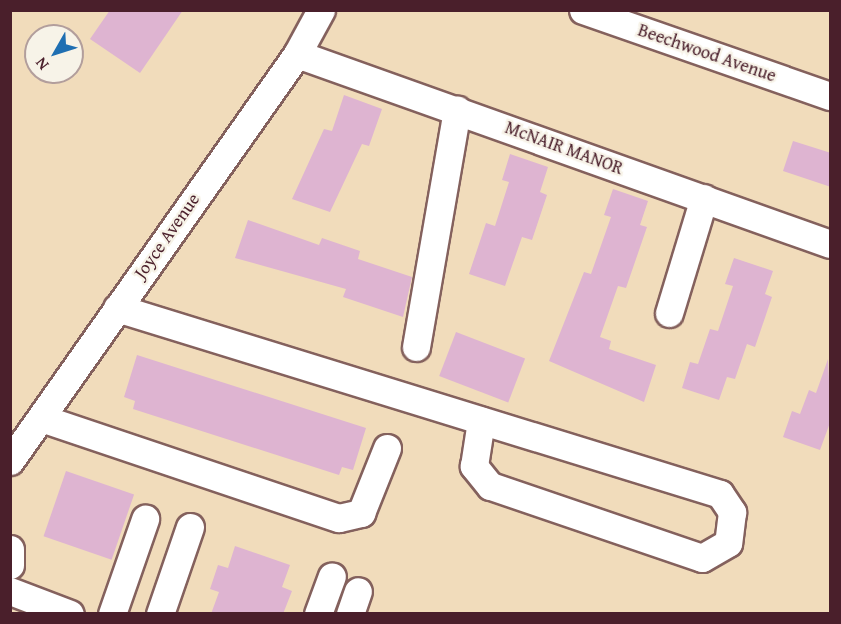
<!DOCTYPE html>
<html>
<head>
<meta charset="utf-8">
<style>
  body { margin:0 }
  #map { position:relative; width:841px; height:624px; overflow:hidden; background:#f1dcbb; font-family:"Gentium Book Plus",serif }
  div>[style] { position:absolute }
  .building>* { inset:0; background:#deb4d1; transform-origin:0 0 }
  .roads { filter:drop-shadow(2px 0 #84615d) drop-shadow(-2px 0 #84615d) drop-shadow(0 2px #84615d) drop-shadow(0 -2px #84615d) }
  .minor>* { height:27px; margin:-13.5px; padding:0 13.5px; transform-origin:13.5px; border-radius:13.5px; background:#fff }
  span { translate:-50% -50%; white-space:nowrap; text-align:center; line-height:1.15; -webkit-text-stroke:4.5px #f7f3e8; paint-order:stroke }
  .street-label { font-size:18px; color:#4a1f2b }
  .frame { position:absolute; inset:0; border:12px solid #4a1f2b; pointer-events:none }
  .north { position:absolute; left:24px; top:24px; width:60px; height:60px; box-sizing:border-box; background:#f7f3e8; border:2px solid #b29e9c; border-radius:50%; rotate:231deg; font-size:16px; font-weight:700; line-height:24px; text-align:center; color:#4a1f2b }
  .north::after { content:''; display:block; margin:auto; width:21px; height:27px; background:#1f6fb2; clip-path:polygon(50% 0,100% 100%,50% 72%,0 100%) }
</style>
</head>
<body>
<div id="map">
  <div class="building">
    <div style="clip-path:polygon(110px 10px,183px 10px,140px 73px,90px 39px)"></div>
    <div style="clip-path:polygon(344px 95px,382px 109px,369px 146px,362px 144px,330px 212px,292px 199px,324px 129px,332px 131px)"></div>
    <div style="clip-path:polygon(793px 141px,831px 153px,831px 187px,783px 171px)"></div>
    <div style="clip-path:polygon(510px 154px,548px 167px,540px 192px,547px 195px,532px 240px,522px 237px,505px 286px,469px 274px,486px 223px,495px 226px,509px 182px,502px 180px)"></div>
    <div style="clip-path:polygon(613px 189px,648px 201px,640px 225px,647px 227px,626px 288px,618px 286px,600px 337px,611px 341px,609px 349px,656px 365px,644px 402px,549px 361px,584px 272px,591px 274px,611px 217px,604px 215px)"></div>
    <div style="clip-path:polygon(248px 220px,319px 245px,322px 238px,360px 251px,358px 259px,412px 277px,403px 317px,343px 297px,346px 289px,235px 258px)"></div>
    <div style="clip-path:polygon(734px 258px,773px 271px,765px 294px,772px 297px,755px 347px,747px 344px,735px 379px,727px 377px,719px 400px,682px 388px,690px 362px,698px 364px,710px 329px,718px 331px,733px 286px,725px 284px)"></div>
    <div style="left:456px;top:332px;width:74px;height:47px;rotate:21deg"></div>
    <div style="clip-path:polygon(137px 355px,366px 428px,353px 470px,342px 467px,339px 475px,133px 409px,135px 401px,124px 397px)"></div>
    <div style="clip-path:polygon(828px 359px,831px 420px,820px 450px,783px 437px,792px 411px,800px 414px,809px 390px,816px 393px)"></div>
    <div style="left:66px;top:471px;width:72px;height:69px;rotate:19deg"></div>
    <div style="clip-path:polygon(235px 546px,290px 565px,282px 587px,292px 591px,283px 614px,211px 614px,219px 592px,210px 589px,218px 565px,228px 568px)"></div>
  </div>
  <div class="roads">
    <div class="minor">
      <div style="left:583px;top:10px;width:262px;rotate:19.2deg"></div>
      <div style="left:297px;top:54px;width:566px;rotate:19.62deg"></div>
      <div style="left:117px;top:308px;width:631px;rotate:17.14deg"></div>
      <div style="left:720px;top:494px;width:22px;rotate:56deg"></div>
      <div style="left:732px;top:512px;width:31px;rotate:97deg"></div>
      <div style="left:728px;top:543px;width:30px;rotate:150deg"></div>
      <div style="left:702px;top:558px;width:224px;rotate:-161.2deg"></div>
      <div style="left:490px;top:486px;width:26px;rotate:-129deg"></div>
      <div style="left:474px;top:466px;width:46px;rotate:-81.2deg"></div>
      <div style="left:669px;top:313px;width:120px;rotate:-73.1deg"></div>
      <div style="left:416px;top:347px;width:241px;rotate:-80.2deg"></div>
      <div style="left:41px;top:418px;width:314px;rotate:18.6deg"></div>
      <div style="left:339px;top:518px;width:23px;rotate:-13deg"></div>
      <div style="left:361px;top:513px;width:70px;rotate:-68.2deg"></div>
      <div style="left:10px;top:461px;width:498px;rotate:-54.8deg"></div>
      <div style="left:297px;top:54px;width:50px;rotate:-61.4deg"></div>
      <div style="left:10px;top:549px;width:16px;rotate:90deg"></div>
      <div style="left:10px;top:591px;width:64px;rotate:21deg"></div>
      <div style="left:112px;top:614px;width:101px;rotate:-70.8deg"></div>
      <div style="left:160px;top:614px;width:92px;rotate:-71deg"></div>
      <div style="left:318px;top:614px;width:40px;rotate:-69.8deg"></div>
      <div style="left:350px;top:614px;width:24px;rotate:-71deg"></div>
    </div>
  </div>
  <div class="street-label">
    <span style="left:707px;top:53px;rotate:19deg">Beechwood Avenue</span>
    <span style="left:564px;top:148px;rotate:20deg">McNAIR MANOR</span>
    <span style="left:167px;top:236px;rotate:-55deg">Joyce Avenue</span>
  </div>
  <div class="frame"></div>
  <div class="north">N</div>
</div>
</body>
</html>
